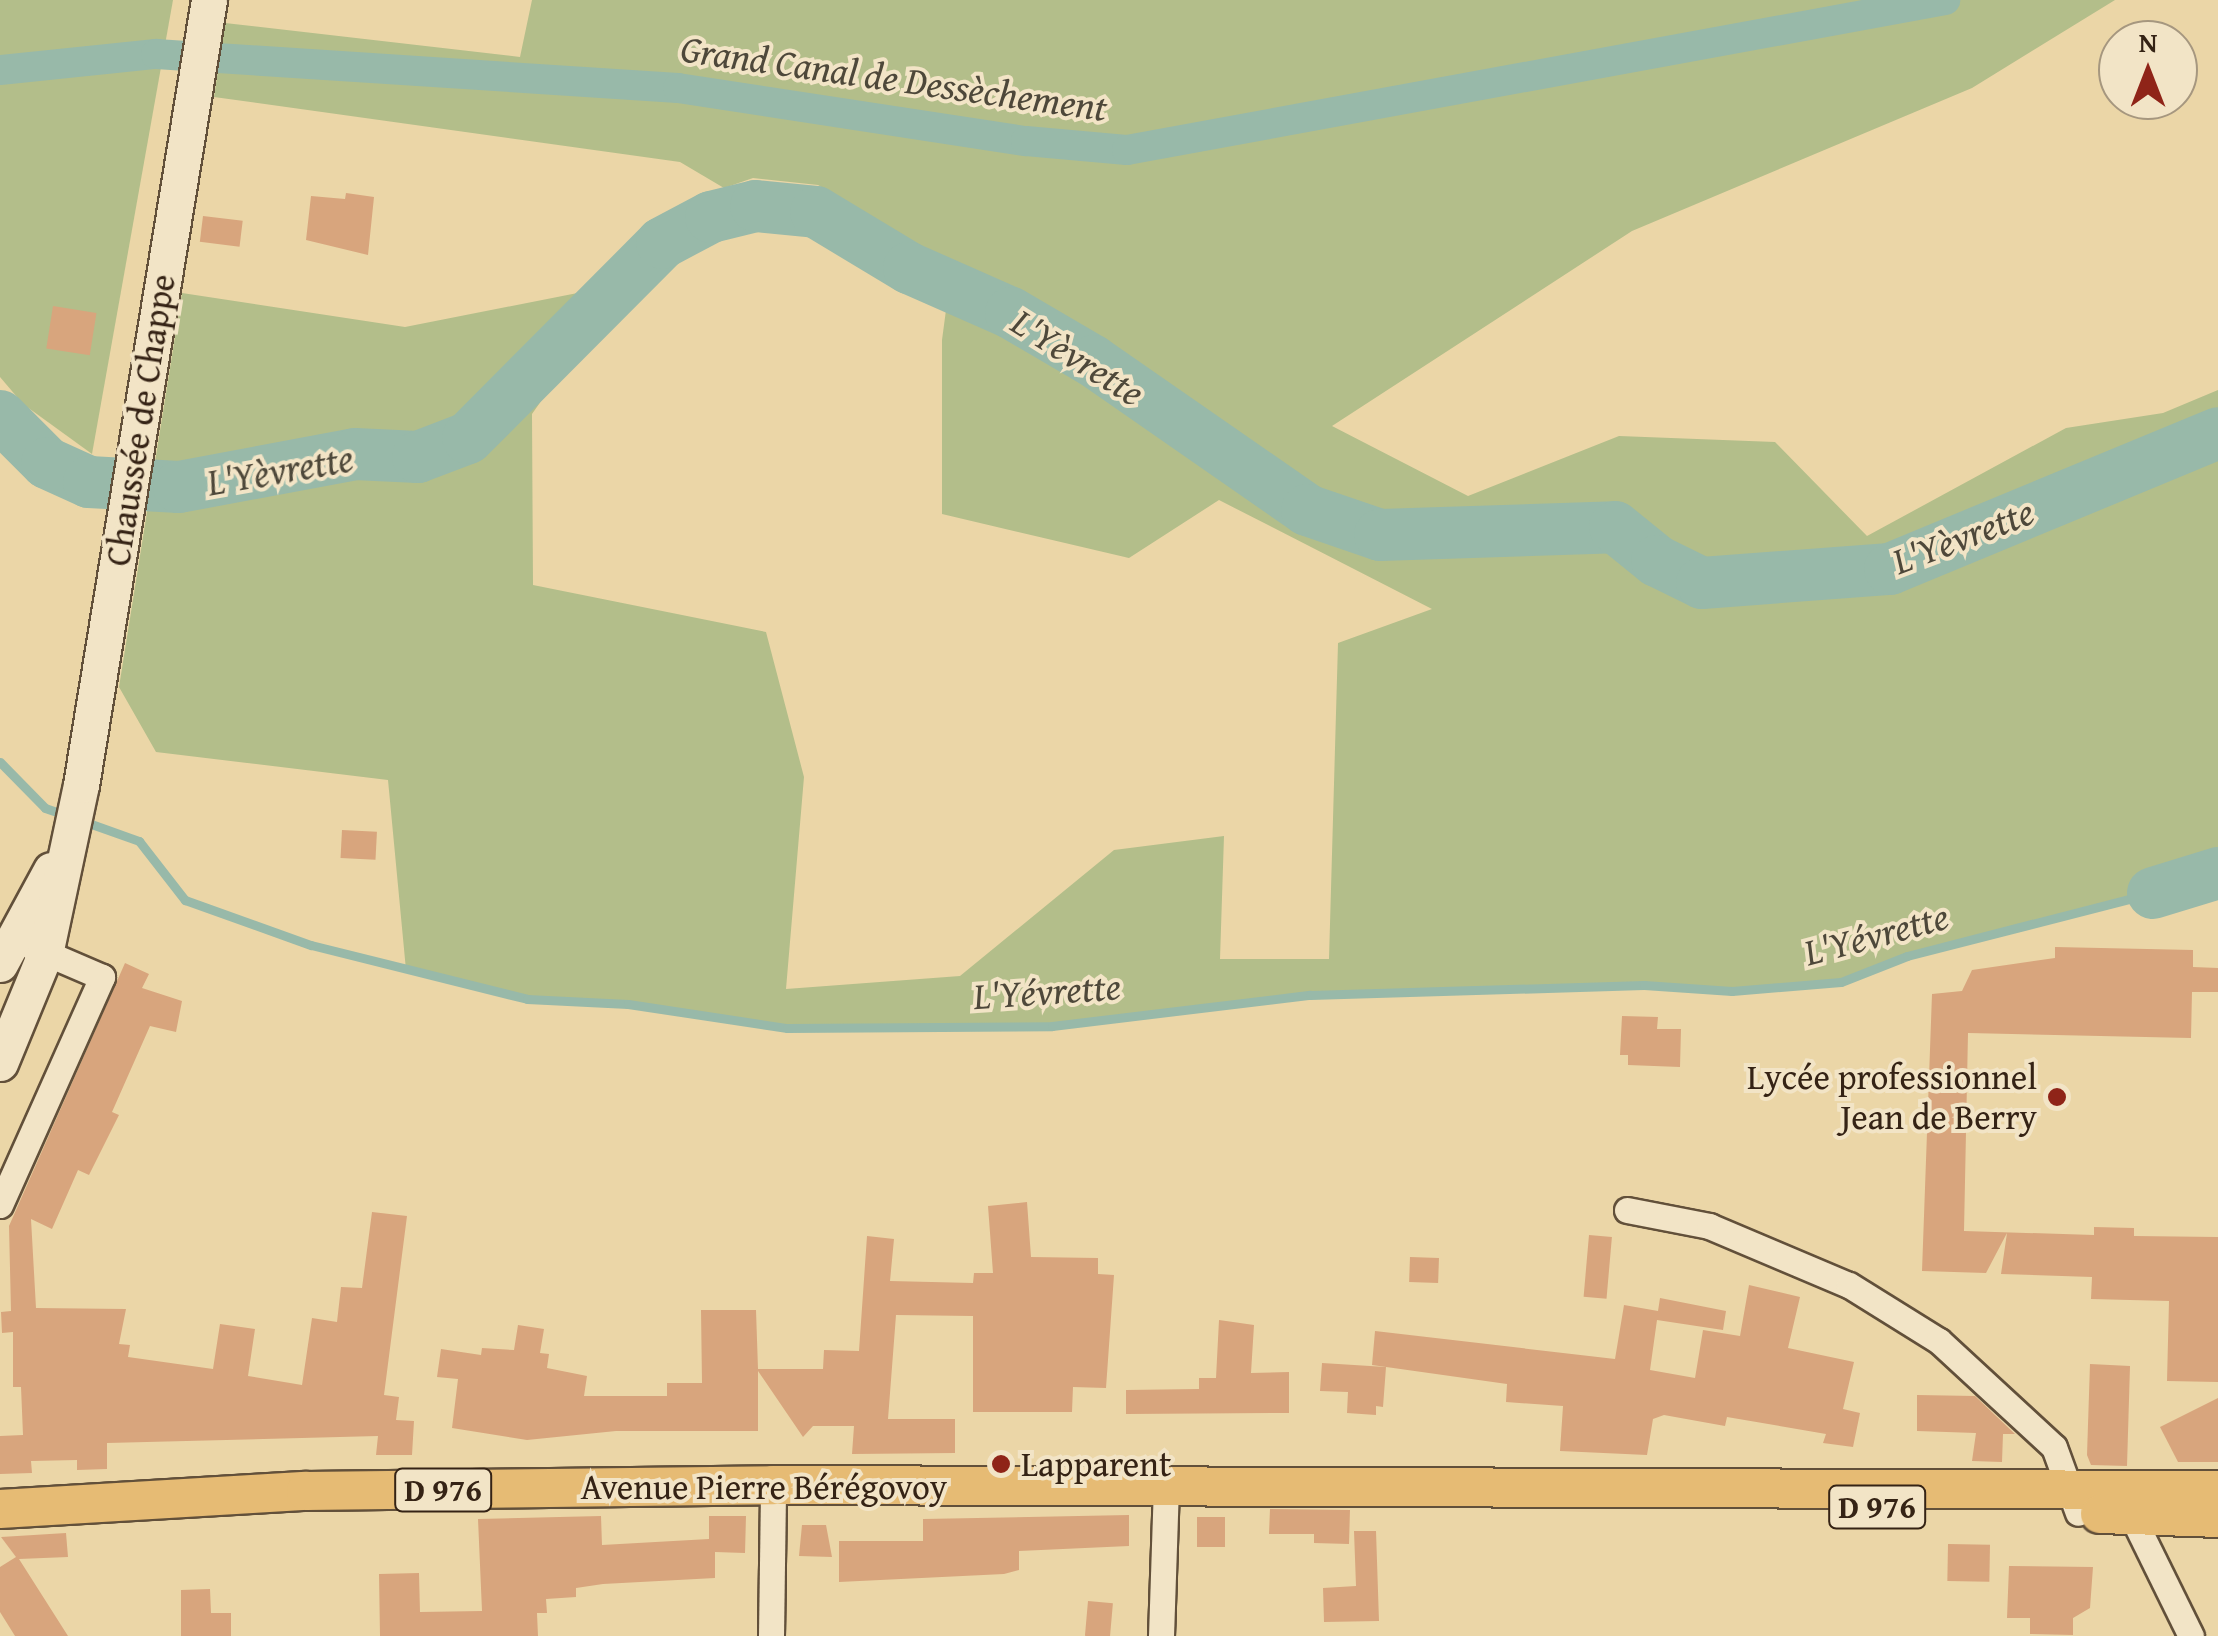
<!DOCTYPE html>
<html>
<head>
<meta charset="utf-8">
<style>
  body { margin:0 }
  #map { position:relative; width:2218px; height:1636px; overflow:hidden; background:#ebd6a7; font-family:"Gentium Book Plus",serif }
  div>[style] { position:absolute }
  .green>* { inset:0; background:#b3be8a }
  .stream>* { height:9px; margin:-4.5px; padding:0 4.5px; transform-origin:4.5px; border-radius:4.5px; background:#98b9a9 }
  .canal>* { height:30px; margin:-15px; padding:0 15px; transform-origin:15px; border-radius:15px; background:#98b9a9 }
  .river>* { height:52px; margin:-26px; padding:0 26px; transform-origin:26px; border-radius:26px; background:#98b9a9 }
  .building>* { inset:0; background:#d8a57d; transform-origin:0 0 }
  .roads { filter:drop-shadow(2px 0 #62503a) drop-shadow(-2px 0 #62503a) drop-shadow(0 2px #62503a) drop-shadow(0 -2px #62503a) }
  .minor>* { height:25px; margin:-12.5px; padding:0 12.5px; transform-origin:12.5px; border-radius:12.5px; background:#f2e4c6 }
  .secondary>* { height:35px; margin:-17.5px; padding:0 17.5px; transform-origin:17.5px; border-radius:17.5px; background:#f2e4c6 }
  .primary>* { height:38px; margin:-19px; padding:0 19px; transform-origin:19px; border-radius:19px; background:#e6bb74 }
  .dots>* { width:28px; height:28px; translate:-50% -50%; box-sizing:border-box; border:5px solid #f2e4c6; border-radius:50% }
  span { translate:-50% -50%; white-space:nowrap; text-align:center; line-height:1.15; -webkit-text-stroke:8px #f2e4c6; paint-order:stroke }
  .shield-label span { padding:2px 8px; background:#f2e4c6; border:2px solid; border-radius:8px; -webkit-text-stroke-width:0 }
  .shield-label { font-size:32px; color:#352315; font-weight:700 }
  .street-label { font-size:35px; color:#352315 }
  .poi-label { font-size:35px; color:#352315 }
  .right { translate:-100% -50%; text-align:right }
  .left { translate:0 -50%; text-align:left }
  .water-label { font-size:38px; color:#4e483a; font-style:italic }
  .north { position:absolute; left:2098px; top:20px; width:100px; height:100px; box-sizing:border-box; background:#f2e4c6; border:2px solid #a6977f; border-radius:50%; rotate:0deg; font-size:28px; font-weight:700; line-height:40px; text-align:center; color:#352315 }
  .north::after { content:''; display:block; margin:auto; width:35px; height:45px; background:#8f2418; clip-path:polygon(50% 0,100% 100%,50% 72%,0 100%) }
</style>
</head>
<body>
<div id="map">
  <div class="green">
    <div style="clip-path:polygon(0 0,173px 0,92px 454px,23px 404px,0 377px)"></div>
    <div style="clip-path:polygon(532px 0,2115px 0,1972px 88px,1632px 231px,1332px 426px,1468px 496px,1619px 436px,1775px 442px,1867px 536px,2066px 428px,2163px 413px,2218px 390px,2218px 873px,1999px 937px,1907px 956px,1841px 982px,1732px 991px,1644px 985px,1310px 995px,1052px 1026px,787px 1028px,628px 1004px,527px 999px,406px 970px,388px 780px,156px 752px,119px 687px,182px 293px,405px 327px,623px 284px,532px 414px,533px 585px,766px 632px,804px 777px,786px 989px,960px 976px,1114px 850px,1224px 836px,1220px 959px,1329px 959px,1338px 643px,1432px 609px,1219px 500px,1129px 558px,942px 514px,942px 340px,952px 265px,818px 185px,753px 178px,724px 188px,680px 162px,214px 97px,225px 23px,520px 57px)"></div>
  </div>
  <div class="stream">
    <div style="left:0;top:762px;width:64px;rotate:45.6deg"></div>
    <div style="left:45px;top:808px;width:21px;rotate:19deg"></div>
    <div style="left:80px;top:820px;width:63px;rotate:19.6deg"></div>
    <div style="left:139px;top:841px;width:75px;rotate:52.1deg"></div>
    <div style="left:185px;top:900px;width:134px;rotate:19.7deg"></div>
    <div style="left:311px;top:945px;width:223px;rotate:14deg"></div>
    <div style="left:527px;top:999px;width:101px;rotate:2.8deg"></div>
    <div style="left:628px;top:1004px;width:161px;rotate:8.6deg"></div>
    <div style="left:787px;top:1028px;width:265px;rotate:-0.4deg"></div>
    <div style="left:1052px;top:1026px;width:260px;rotate:-6.9deg"></div>
    <div style="left:1310px;top:995px;width:334px;rotate:-1.7deg"></div>
    <div style="left:1644px;top:985px;width:88px;rotate:3.9deg"></div>
    <div style="left:1732px;top:991px;width:109px;rotate:-4.7deg"></div>
    <div style="left:1841px;top:982px;width:71px;rotate:-21.5deg"></div>
    <div style="left:1907px;top:956px;width:254px;rotate:-14.4deg"></div>
  </div>
  <div class="canal">
    <div style="left:0;top:70px;width:157px;rotate:-5.9deg"></div>
    <div style="left:156px;top:54px;width:523px;rotate:3.73deg"></div>
    <div style="left:678px;top:88px;width:352px;rotate:8.7deg"></div>
    <div style="left:1026px;top:141px;width:101px;rotate:5.1deg"></div>
    <div style="left:1127px;top:150px;width:832px;rotate:-10.39deg"></div>
  </div>
  <div class="river">
    <div style="left:0;top:416px;width:66px;rotate:45deg"></div>
    <div style="left:47px;top:463px;width:46px;rotate:24.3deg"></div>
    <div style="left:89px;top:482px;width:90px;rotate:3.2deg"></div>
    <div style="left:179px;top:487px;width:179px;rotate:-10.6deg"></div>
    <div style="left:355px;top:454px;width:63px;rotate:2.7deg"></div>
    <div style="left:418px;top:457px;width:53px;rotate:-20.8deg"></div>
    <div style="left:468px;top:438px;width:275px;rotate:-45.1deg"></div>
    <div style="left:662px;top:243px;width:55px;rotate:-28deg"></div>
    <div style="left:711px;top:217px;width:46px;rotate:-13.7deg"></div>
    <div style="left:756px;top:206px;width:60px;rotate:5.7deg"></div>
    <div style="left:816px;top:212px;width:109px;rotate:31.1deg"></div>
    <div style="left:909px;top:268px;width:111px;rotate:23.8deg"></div>
    <div style="left:1011px;top:313px;width:95px;rotate:30.3deg"></div>
    <div style="left:1093px;top:361px;width:261px;rotate:34.8deg"></div>
    <div style="left:1307px;top:510px;width:77px;rotate:18.9deg"></div>
    <div style="left:1380px;top:535px;width:235px;rotate:-1.9deg"></div>
    <div style="left:1615px;top:527px;width:54px;rotate:39deg"></div>
    <div style="left:1657px;top:561px;width:50px;rotate:26.1deg"></div>
    <div style="left:1702px;top:583px;width:189px;rotate:-4.3deg"></div>
    <div style="left:1890px;top:569px;width:355px;rotate:-22.5deg"></div>
    <div style="left:2153px;top:893px;width:68px;rotate:-17.1deg"></div>
  </div>
  <div class="building">
    <div style="clip-path:polygon(346px 193px,374px 197px,368px 255px,306px 240px,311px 196px,345px 199px)"></div>
    <div style="left:203px;top:216px;width:40px;height:26px;rotate:7deg"></div>
    <div style="left:53px;top:306px;width:44px;height:43px;rotate:9deg"></div>
    <div style="left:342px;top:830px;width:35px;height:28px;rotate:3deg"></div>
    <div style="clip-path:polygon(2055px 947px,2193px 950px,2193px 967px,2218px 968px,2218px 992px,2192px 992px,2191px 1038px,1968px 1033px,1964px 1231px,2094px 1235px,2094px 1227px,2134px 1228px,2134px 1236px,2218px 1237px,2218px 1382px,2167px 1381px,2169px 1301px,2091px 1299px,2092px 1277px,2001px 1274px,2007px 1233px,1986px 1273px,1922px 1271px,1932px 994px,1962px 991px,1972px 970px,2055px 958px)"></div>
    <div style="clip-path:polygon(125px 963px,149px 974px,142px 988px,182px 1001px,176px 1032px,150px 1026px,112px 1112px,119px 1115px,89px 1175px,78px 1170px,52px 1229px,31px 1219px,36px 1308px,126px 1309px,119px 1344px,130px 1345px,128px 1357px,213px 1369px,220px 1324px,255px 1329px,248px 1376px,302px 1385px,312px 1318px,337px 1322px,341px 1287px,362px 1288px,372px 1212px,407px 1216px,384px 1395px,399px 1397px,396px 1420px,414px 1421px,412px 1455px,376px 1455px,378px 1436px,107px 1443px,107px 1469px,77px 1470px,77px 1460px,31px 1461px,32px 1473px,0 1474px,0 1436px,23px 1435px,21px 1387px,13px 1387px,13px 1332px,2px 1333px,1px 1312px,11px 1311px,9px 1226px)"></div>
    <div style="clip-path:polygon(1622px 1016px,1658px 1017px,1657px 1029px,1681px 1029px,1680px 1067px,1628px 1065px,1628px 1055px,1620px 1055px)"></div>
    <div style="clip-path:polygon(1027px 1202px,1031px 1257px,1098px 1258px,1098px 1274px,1114px 1275px,1106px 1388px,1073px 1387px,1072px 1412px,973px 1412px,973px 1316px,896px 1315px,888px 1419px,955px 1419px,955px 1453px,852px 1454px,854px 1426px,813px 1426px,803px 1437px,758px 1371px,758px 1431px,616px 1431px,527px 1440px,452px 1428px,458px 1379px,437px 1377px,441px 1349px,481px 1355px,482px 1348px,514px 1350px,518px 1325px,544px 1329px,540px 1353px,549px 1354px,547px 1368px,587px 1376px,584px 1396px,667px 1396px,667px 1383px,702px 1383px,701px 1310px,756px 1310px,758px 1369px,823px 1369px,824px 1350px,859px 1351px,867px 1236px,894px 1239px,890px 1281px,973px 1283px,974px 1273px,993px 1273px,988px 1206px)"></div>
    <div style="left:1589px;top:1235px;width:23px;height:62px;rotate:5deg"></div>
    <div style="left:1410px;top:1257px;width:29px;height:25px;rotate:2deg"></div>
    <div style="clip-path:polygon(1749px 1285px,1800px 1297px,1788px 1348px,1854px 1362px,1843px 1409px,1860px 1413px,1853px 1447px,1823px 1443px,1826px 1434px,1727px 1417px,1725px 1426px,1664px 1415px,1653px 1419px,1647px 1455px,1560px 1451px,1563px 1406px,1506px 1402px,1507px 1384px,1372px 1365px,1375px 1331px,1615px 1359px,1624px 1305px,1658px 1311px,1660px 1298px,1726px 1311px,1723px 1330px,1657px 1320px,1650px 1370px,1695px 1378px,1703px 1330px,1740px 1336px)"></div>
    <div style="clip-path:polygon(1219px 1320px,1254px 1325px,1251px 1373px,1289px 1372px,1289px 1413px,1126px 1414px,1126px 1390px,1199px 1389px,1199px 1378px,1216px 1378px)"></div>
    <div style="clip-path:polygon(1322px 1363px,1386px 1367px,1383px 1407px,1376px 1406px,1376px 1415px,1347px 1413px,1348px 1392px,1320px 1391px)"></div>
    <div style="clip-path:polygon(2090px 1364px,2130px 1366px,2127px 1466px,2091px 1465px,2087px 1455px)"></div>
    <div style="clip-path:polygon(1917px 1395px,1975px 1396px,2015px 1434px,2003px 1434px,2002px 1462px,1972px 1461px,1976px 1433px,1917px 1431px)"></div>
    <div style="clip-path:polygon(2218px 1398px,2218px 1462px,2178px 1462px,2160px 1427px)"></div>
    <div style="clip-path:polygon(1270px 1509px,1350px 1510px,1349px 1544px,1314px 1543px,1314px 1534px,1269px 1534px)"></div>
    <div style="clip-path:polygon(1129px 1515px,1129px 1546px,1019px 1551px,1019px 1570px,1004px 1574px,839px 1582px,839px 1541px,923px 1541px,923px 1519px)"></div>
    <div style="clip-path:polygon(601px 1516px,602px 1545px,709px 1539px,709px 1516px,746px 1516px,745px 1553px,715px 1552px,715px 1578px,603px 1584px,576px 1588px,576px 1597px,546px 1599px,547px 1613px,537px 1613px,538px 1636px,380px 1636px,379px 1574px,419px 1573px,420px 1612px,482px 1611px,478px 1519px)"></div>
    <div style="left:1197px;top:1517px;width:28px;height:30px"></div>
    <div style="clip-path:polygon(802px 1525px,826px 1525px,832px 1557px,799px 1556px)"></div>
    <div style="clip-path:polygon(1354px 1531px,1376px 1531px,1379px 1621px,1324px 1622px,1323px 1588px,1356px 1586px)"></div>
    <div style="clip-path:polygon(66px 1533px,68px 1557px,19px 1559px,68px 1636px,15px 1636px,0 1612px,0 1567px,16px 1557px,1px 1537px)"></div>
    <div style="left:1948px;top:1544px;width:42px;height:37px;rotate:1deg"></div>
    <div style="clip-path:polygon(2009px 1566px,2093px 1567px,2090px 1608px,2073px 1618px,2073px 1635px,2030px 1634px,2030px 1618px,2007px 1618px)"></div>
    <div style="clip-path:polygon(210px 1589px,211px 1613px,231px 1613px,231px 1636px,181px 1636px,181px 1590px)"></div>
    <div style="left:1088px;top:1601px;width:25px;height:35px;rotate:5deg"></div>
  </div>
  <div class="roads">
    <div class="minor">
      <div style="left:0;top:1205px;width:250px;rotate:-65.9deg"></div>
      <div style="left:102px;top:977px;width:76px;rotate:-156.8deg"></div>
      <div style="left:1627px;top:1210px;width:84px;rotate:11deg"></div>
      <div style="left:1709px;top:1226px;width:152px;rotate:22.9deg"></div>
      <div style="left:1849px;top:1285px;width:106px;rotate:31.9deg"></div>
      <div style="left:1939px;top:1341px;width:156px;rotate:42.7deg"></div>
      <div style="left:2054px;top:1447px;width:70px;rotate:70deg"></div>
      <div style="left:2127px;top:1506px;width:145px;rotate:63.8deg"></div>
      <div style="left:771px;top:1636px;width:151px;rotate:-89.2deg"></div>
      <div style="left:1161px;top:1636px;width:151px;rotate:-88.1deg"></div>
    </div>
    <div class="secondary">
      <div style="left:0;top:964px;width:107px;rotate:-61.5deg"></div>
      <div style="left:0;top:1063px;width:118px;rotate:-67.6deg"></div>
      <div style="left:45px;top:954px;width:173px;rotate:-78deg"></div>
      <div style="left:81px;top:785px;width:795px;rotate:-80.74deg"></div>
    </div>
    <div class="primary">
      <div style="left:0;top:1509px;width:307px;rotate:-3.4deg"></div>
      <div style="left:306px;top:1491px;width:467px;rotate:-0.7deg"></div>
      <div style="left:773px;top:1485px;width:1445px;rotate:0.2deg"></div>
      <div style="left:2100px;top:1514px;width:118px;rotate:1.9deg"></div>
    </div>
  </div>
  <div class="dots">
    <div style="left:2057px;top:1097px;background:#8f2418"></div>
    <div style="left:1001px;top:1464px;background:#8f2418"></div>
  </div>
  <div class="shield-label">
    <span style="left:443px;top:1490px">D 976</span>
    <span style="left:1877px;top:1507px">D 976</span>
  </div>
  <div class="street-label">
    <span style="left:140px;top:420px;rotate:-81deg">Chaussée de Chappe</span>
    <span style="left:764px;top:1487px">Avenue Pierre Bérégovoy</span>
  </div>
  <div class="poi-label">
    <span class="right" style="left:2037px;top:1097px">Lycée professionnel<br>Jean de Berry</span>
    <span class="left" style="left:1021px;top:1464px">Lapparent</span>
  </div>
  <div class="water-label">
    <span style="left:894px;top:78px;rotate:8deg">Grand Canal de Dessèchement</span>
    <span style="left:1078px;top:357px;rotate:32deg">L'Yèvrette</span>
    <span style="left:280px;top:470px;rotate:-10deg">L'Yèvrette</span>
    <span style="left:1963px;top:536px;rotate:-21deg">L'Yèvrette</span>
    <span style="left:1876px;top:934px;rotate:-15deg">L'Yévrette</span>
    <span style="left:1047px;top:991px;rotate:-4deg">L'Yévrette</span>
  </div>
  <div class="north">N</div>
</div>
</body>
</html>
